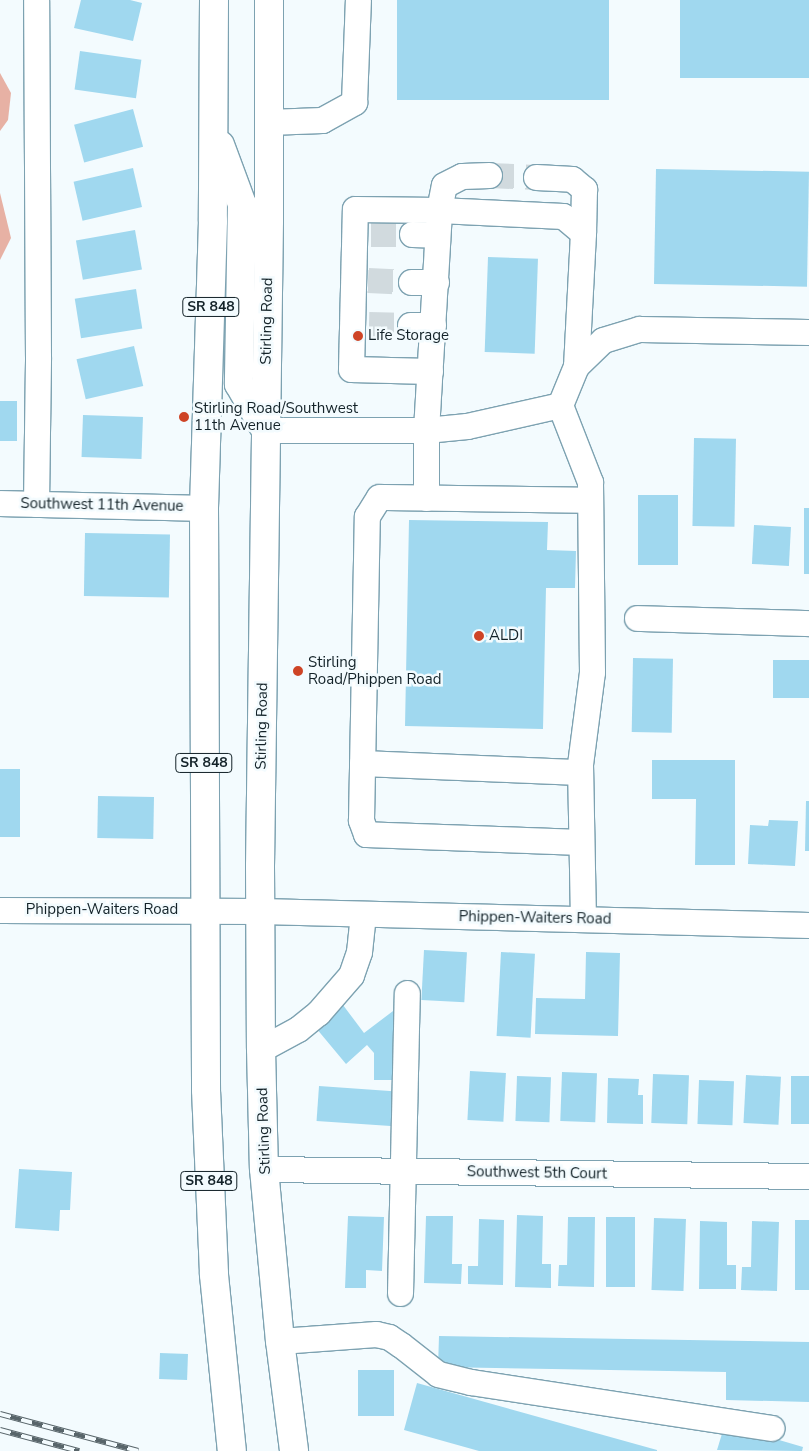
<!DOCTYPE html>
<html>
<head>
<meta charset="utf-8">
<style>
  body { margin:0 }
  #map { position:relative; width:809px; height:1451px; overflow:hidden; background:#f3fbfe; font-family:"Nunito Sans",sans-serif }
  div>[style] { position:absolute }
  .water>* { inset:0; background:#e7b1a4 }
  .building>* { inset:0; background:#a0d8ef; transform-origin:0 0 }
  .minor-tunnel>* { height:25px; margin-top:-12.5px; transform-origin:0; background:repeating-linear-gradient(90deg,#d1dade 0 25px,transparent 0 37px) }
  .roads { filter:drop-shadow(1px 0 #7da2b1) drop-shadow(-1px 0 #7da2b1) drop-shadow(0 1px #7da2b1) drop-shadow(0 -1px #7da2b1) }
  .minor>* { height:25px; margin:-12.5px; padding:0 12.5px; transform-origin:12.5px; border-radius:12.5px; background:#fff }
  .major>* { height:28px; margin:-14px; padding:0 14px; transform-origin:14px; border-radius:14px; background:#fff }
  .rail>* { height:5.5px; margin-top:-2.75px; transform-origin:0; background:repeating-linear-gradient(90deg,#f3fbfe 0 11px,#58656a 0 22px); box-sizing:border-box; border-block:1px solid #58656a }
  .dots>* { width:14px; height:14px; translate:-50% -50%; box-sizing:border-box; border:2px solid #f3fbfe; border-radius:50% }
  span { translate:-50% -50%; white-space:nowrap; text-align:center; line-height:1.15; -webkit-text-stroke:5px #f3fbfe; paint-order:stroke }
  .shield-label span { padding:1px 4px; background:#f3fbfe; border:1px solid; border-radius:4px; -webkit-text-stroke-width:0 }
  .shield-label { font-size:14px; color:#132228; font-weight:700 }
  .street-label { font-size:15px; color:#132228 }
  .poi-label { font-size:15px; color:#132228 }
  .left { translate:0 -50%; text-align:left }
</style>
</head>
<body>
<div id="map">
  <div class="water">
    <div style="clip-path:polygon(0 73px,11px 93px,8px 120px,0 131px)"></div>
    <div style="clip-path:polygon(0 193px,11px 238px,0 260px)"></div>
  </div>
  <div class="building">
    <div style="clip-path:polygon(81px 0,130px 0,142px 3px,133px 41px,74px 28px)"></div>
    <div style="left:397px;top:0;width:212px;height:100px"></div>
    <div style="left:680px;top:0;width:129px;height:78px"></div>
    <div style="left:80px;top:51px;width:62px;height:39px;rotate:8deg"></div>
    <div style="left:133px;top:109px;width:39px;height:61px;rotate:75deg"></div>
    <div style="left:133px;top:168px;width:40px;height:61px;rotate:77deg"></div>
    <div style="left:656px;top:169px;width:153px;height:115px;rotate:1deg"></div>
    <div style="left:135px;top:230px;width:40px;height:60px;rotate:80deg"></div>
    <div style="left:488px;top:257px;width:50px;height:95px;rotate:2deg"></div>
    <div style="left:136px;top:289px;width:40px;height:62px;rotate:81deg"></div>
    <div style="left:134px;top:346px;width:41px;height:59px;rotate:77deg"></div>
    <div style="left:0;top:401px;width:17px;height:40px"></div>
    <div style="left:83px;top:415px;width:60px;height:42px;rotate:2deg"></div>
    <div style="left:694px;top:438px;width:42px;height:88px;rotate:1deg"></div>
    <div style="left:638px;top:495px;width:40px;height:70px"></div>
    <div style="left:804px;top:508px;width:5px;height:66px"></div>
    <div style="clip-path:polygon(409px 520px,548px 522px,547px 550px,576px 551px,575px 588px,546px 588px,543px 729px,405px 726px)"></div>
    <div style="left:754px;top:525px;width:37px;height:39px;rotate:3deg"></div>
    <div style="left:85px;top:533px;width:85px;height:63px;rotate:1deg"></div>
    <div style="left:633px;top:658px;width:40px;height:74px;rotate:1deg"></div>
    <div style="left:773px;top:660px;width:36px;height:38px"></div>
    <div style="clip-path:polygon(652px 760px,735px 760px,735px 865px,695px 865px,696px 799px,652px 799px)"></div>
    <div style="left:0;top:769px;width:20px;height:68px"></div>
    <div style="left:98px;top:796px;width:56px;height:42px;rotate:1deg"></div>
    <div style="clip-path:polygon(806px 801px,809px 801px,809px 851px,805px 851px)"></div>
    <div style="clip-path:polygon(769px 820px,798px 821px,795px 866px,748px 864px,750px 825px,768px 826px)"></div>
    <div style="left:424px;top:950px;width:43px;height:50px;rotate:3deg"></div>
    <div style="left:501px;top:952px;width:34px;height:84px;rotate:3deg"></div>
    <div style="clip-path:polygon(586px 952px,620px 953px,618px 1036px,535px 1034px,536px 998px,585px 999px)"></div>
    <div style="clip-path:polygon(343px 1005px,364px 1033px,397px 1008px,398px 1080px,374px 1080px,374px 1053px,367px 1045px,346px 1064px,316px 1028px)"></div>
    <div style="left:470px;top:1071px;width:36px;height:49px;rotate:3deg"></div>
    <div style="left:562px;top:1072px;width:35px;height:49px;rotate:2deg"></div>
    <div style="left:653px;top:1074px;width:36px;height:49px;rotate:2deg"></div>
    <div style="left:746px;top:1075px;width:35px;height:48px;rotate:3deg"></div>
    <div style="left:517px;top:1076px;width:34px;height:45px;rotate:2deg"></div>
    <div style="left:791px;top:1076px;width:18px;height:48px"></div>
    <div style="clip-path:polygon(608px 1078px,639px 1079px,638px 1095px,643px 1095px,643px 1124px,607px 1123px)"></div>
    <div style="left:699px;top:1080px;width:35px;height:44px;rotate:2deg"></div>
    <div style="left:319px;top:1086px;width:78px;height:35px;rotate:4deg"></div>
    <div style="clip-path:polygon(19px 1169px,72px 1172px,70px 1210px,60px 1210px,59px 1231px,15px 1228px)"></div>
    <div style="clip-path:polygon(517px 1215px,543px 1216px,542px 1264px,551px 1264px,551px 1288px,515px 1287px)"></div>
    <div style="clip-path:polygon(348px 1216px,384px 1217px,382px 1271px,366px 1270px,366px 1288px,345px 1288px)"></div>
    <div style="clip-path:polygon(426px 1216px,453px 1216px,452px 1264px,462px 1264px,461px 1284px,424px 1283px)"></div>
    <div style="clip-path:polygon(568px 1217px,595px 1217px,594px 1287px,558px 1286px,559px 1265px,567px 1265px)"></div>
    <div style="left:606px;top:1217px;width:29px;height:70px"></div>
    <div style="left:654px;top:1218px;width:32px;height:72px;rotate:2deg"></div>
    <div style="clip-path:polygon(479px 1219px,504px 1220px,503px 1285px,468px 1284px,468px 1266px,478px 1266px)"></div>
    <div style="left:795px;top:1220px;width:14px;height:70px"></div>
    <div style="clip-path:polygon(700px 1221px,727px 1222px,727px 1265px,736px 1265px,736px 1289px,699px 1289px)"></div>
    <div style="clip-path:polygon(752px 1221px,779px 1222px,777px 1291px,741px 1290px,742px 1267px,751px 1267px)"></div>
    <div style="clip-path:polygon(439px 1336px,809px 1342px,809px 1402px,726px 1400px,726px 1372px,438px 1367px)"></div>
    <div style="left:160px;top:1353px;width:28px;height:26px;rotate:2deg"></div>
    <div style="left:358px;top:1370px;width:36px;height:46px"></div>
    <div style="clip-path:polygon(417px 1383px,657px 1450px,657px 1451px,479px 1451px,404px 1430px)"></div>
    <div style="clip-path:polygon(725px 1424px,803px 1447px,802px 1451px,717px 1450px)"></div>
  </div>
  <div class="minor-tunnel">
    <div style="left:489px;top:175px;width:47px;rotate:2.4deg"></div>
    <div style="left:371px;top:234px;width:41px"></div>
    <div style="left:368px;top:280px;width:43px;rotate:2.7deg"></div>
    <div style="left:369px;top:324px;width:41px;rotate:1.4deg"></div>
  </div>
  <div class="roads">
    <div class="minor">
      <div style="left:268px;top:122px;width:54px;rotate:-2.1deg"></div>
      <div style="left:322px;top:120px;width:37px;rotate:-29deg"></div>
      <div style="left:354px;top:102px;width:102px;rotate:-87.8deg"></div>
      <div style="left:536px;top:177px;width:36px;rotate:3deg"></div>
      <div style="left:572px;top:179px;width:16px;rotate:40deg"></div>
      <div style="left:584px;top:189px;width:44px;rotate:91.3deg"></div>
      <div style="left:412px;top:234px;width:25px;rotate:2deg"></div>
      <div style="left:411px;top:282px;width:25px"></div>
      <div style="left:410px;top:325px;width:23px"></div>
      <div style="left:430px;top:371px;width:79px;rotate:-178.5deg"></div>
      <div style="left:351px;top:369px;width:160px;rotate:-88.6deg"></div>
      <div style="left:355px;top:209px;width:84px;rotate:0.7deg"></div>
      <div style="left:439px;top:210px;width:25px;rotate:-79deg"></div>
      <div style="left:444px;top:185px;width:20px;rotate:-27deg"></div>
      <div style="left:462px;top:176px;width:27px;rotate:-2deg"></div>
      <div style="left:560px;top:405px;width:42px;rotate:-67.7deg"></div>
      <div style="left:576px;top:366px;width:37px;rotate:-44deg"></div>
      <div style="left:603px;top:340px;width:38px;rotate:-17deg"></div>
      <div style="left:639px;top:329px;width:170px;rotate:1deg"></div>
      <div style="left:266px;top:430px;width:160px"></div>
      <div style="left:426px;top:430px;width:41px;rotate:-5.6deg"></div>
      <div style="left:467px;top:426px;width:95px;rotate:-12.7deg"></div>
      <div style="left:560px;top:405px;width:83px;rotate:68.7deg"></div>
      <div style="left:590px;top:482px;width:190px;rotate:89.4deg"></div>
      <div style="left:592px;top:672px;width:93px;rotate:97.4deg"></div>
      <div style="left:580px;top:764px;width:155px;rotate:88.9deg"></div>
      <div style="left:426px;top:498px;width:68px;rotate:-90deg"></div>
      <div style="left:426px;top:430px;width:220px;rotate:-86.6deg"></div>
      <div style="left:439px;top:210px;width:124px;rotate:2.8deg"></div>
      <div style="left:563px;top:216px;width:26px;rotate:40deg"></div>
      <div style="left:583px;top:233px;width:133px;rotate:93deg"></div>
      <div style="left:0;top:503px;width:204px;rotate:1.4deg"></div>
      <div style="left:36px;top:504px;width:147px;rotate:-89.2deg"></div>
      <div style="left:38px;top:357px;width:357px;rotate:-90.3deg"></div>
      <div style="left:637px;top:618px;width:172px;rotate:1.7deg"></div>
      <div style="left:362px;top:763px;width:218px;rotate:2.4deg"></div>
      <div style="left:581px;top:842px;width:215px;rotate:-177.9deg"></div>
      <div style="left:366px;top:834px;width:15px;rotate:-110deg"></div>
      <div style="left:361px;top:820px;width:304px;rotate:-88.9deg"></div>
      <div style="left:367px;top:516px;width:22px;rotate:-58deg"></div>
      <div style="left:379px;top:497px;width:211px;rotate:0.8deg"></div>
      <div style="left:0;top:910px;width:260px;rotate:0.2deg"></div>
      <div style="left:260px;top:911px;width:549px;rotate:1.46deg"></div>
      <div style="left:261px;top:1049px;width:42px;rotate:-28.4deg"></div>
      <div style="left:298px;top:1029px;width:26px;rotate:-39deg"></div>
      <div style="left:318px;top:1013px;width:50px;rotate:-49deg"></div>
      <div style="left:351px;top:975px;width:24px;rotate:-71deg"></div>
      <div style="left:359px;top:952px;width:38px;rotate:-84deg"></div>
      <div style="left:264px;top:1169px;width:545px;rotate:0.74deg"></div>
      <div style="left:400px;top:1293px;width:300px;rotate:-88.7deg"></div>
      <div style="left:280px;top:1341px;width:96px;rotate:-4.2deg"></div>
      <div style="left:376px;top:1334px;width:13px;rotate:13deg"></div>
      <div style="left:389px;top:1337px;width:14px;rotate:34deg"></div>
      <div style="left:401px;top:1345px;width:47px;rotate:38.1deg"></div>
      <div style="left:438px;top:1374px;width:34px;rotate:14deg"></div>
      <div style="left:471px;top:1382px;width:304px;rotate:8.7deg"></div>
    </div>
    <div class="major">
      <div style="left:214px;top:0;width:221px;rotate:90.3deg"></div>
      <div style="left:213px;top:221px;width:287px;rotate:91.8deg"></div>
      <div style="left:204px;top:508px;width:582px;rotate:89.8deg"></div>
      <div style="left:206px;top:1090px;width:185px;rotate:87.5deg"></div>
      <div style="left:214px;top:1275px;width:177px;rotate:84.2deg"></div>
      <div style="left:269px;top:0;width:221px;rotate:90deg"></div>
      <div style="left:269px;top:221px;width:645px;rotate:90.8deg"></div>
      <div style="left:260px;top:866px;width:183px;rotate:89.7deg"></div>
      <div style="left:261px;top:1049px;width:120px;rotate:88.6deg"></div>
      <div style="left:264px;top:1169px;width:173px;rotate:84.7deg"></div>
      <div style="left:280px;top:1341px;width:111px;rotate:82.7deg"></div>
      <div style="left:220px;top:145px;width:63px;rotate:69.6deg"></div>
      <div style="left:242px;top:204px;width:180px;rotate:91deg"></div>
      <div style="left:239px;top:384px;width:52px;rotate:60deg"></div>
    </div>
  </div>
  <div class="rail">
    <div style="left:0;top:1414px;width:143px;rotate:15deg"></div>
    <div style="left:0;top:1430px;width:82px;rotate:14.9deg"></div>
  </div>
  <div class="dots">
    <div style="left:358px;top:336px;background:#ce4426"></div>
    <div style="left:184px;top:417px;background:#ce4426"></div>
    <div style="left:479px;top:636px;background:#ce4426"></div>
    <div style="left:298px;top:671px;background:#ce4426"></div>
  </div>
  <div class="shield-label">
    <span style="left:211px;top:307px">SR 848</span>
    <span style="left:204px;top:763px">SR 848</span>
    <span style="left:209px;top:1181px">SR 848</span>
  </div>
  <div class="street-label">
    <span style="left:267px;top:321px;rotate:-89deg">Stirling Road</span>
    <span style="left:102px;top:505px;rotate:1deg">Southwest 11th Avenue</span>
    <span style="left:262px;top:726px;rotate:-89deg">Stirling Road</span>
    <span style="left:102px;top:910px">Phippen-Waiters Road</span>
    <span style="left:535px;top:918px;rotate:1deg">Phippen-Waiters Road</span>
    <span style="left:264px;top:1131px;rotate:-92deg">Stirling Road</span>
    <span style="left:537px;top:1173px;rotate:1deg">Southwest 5th Court</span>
  </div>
  <div class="poi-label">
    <span class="left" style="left:368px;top:336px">Life Storage</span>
    <span class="left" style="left:194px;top:417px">Stirling Road/Southwest<br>11th Avenue</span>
    <span class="left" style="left:489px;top:636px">ALDI</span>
    <span class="left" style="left:308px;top:671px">Stirling<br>Road/Phippen Road</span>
  </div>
</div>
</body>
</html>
